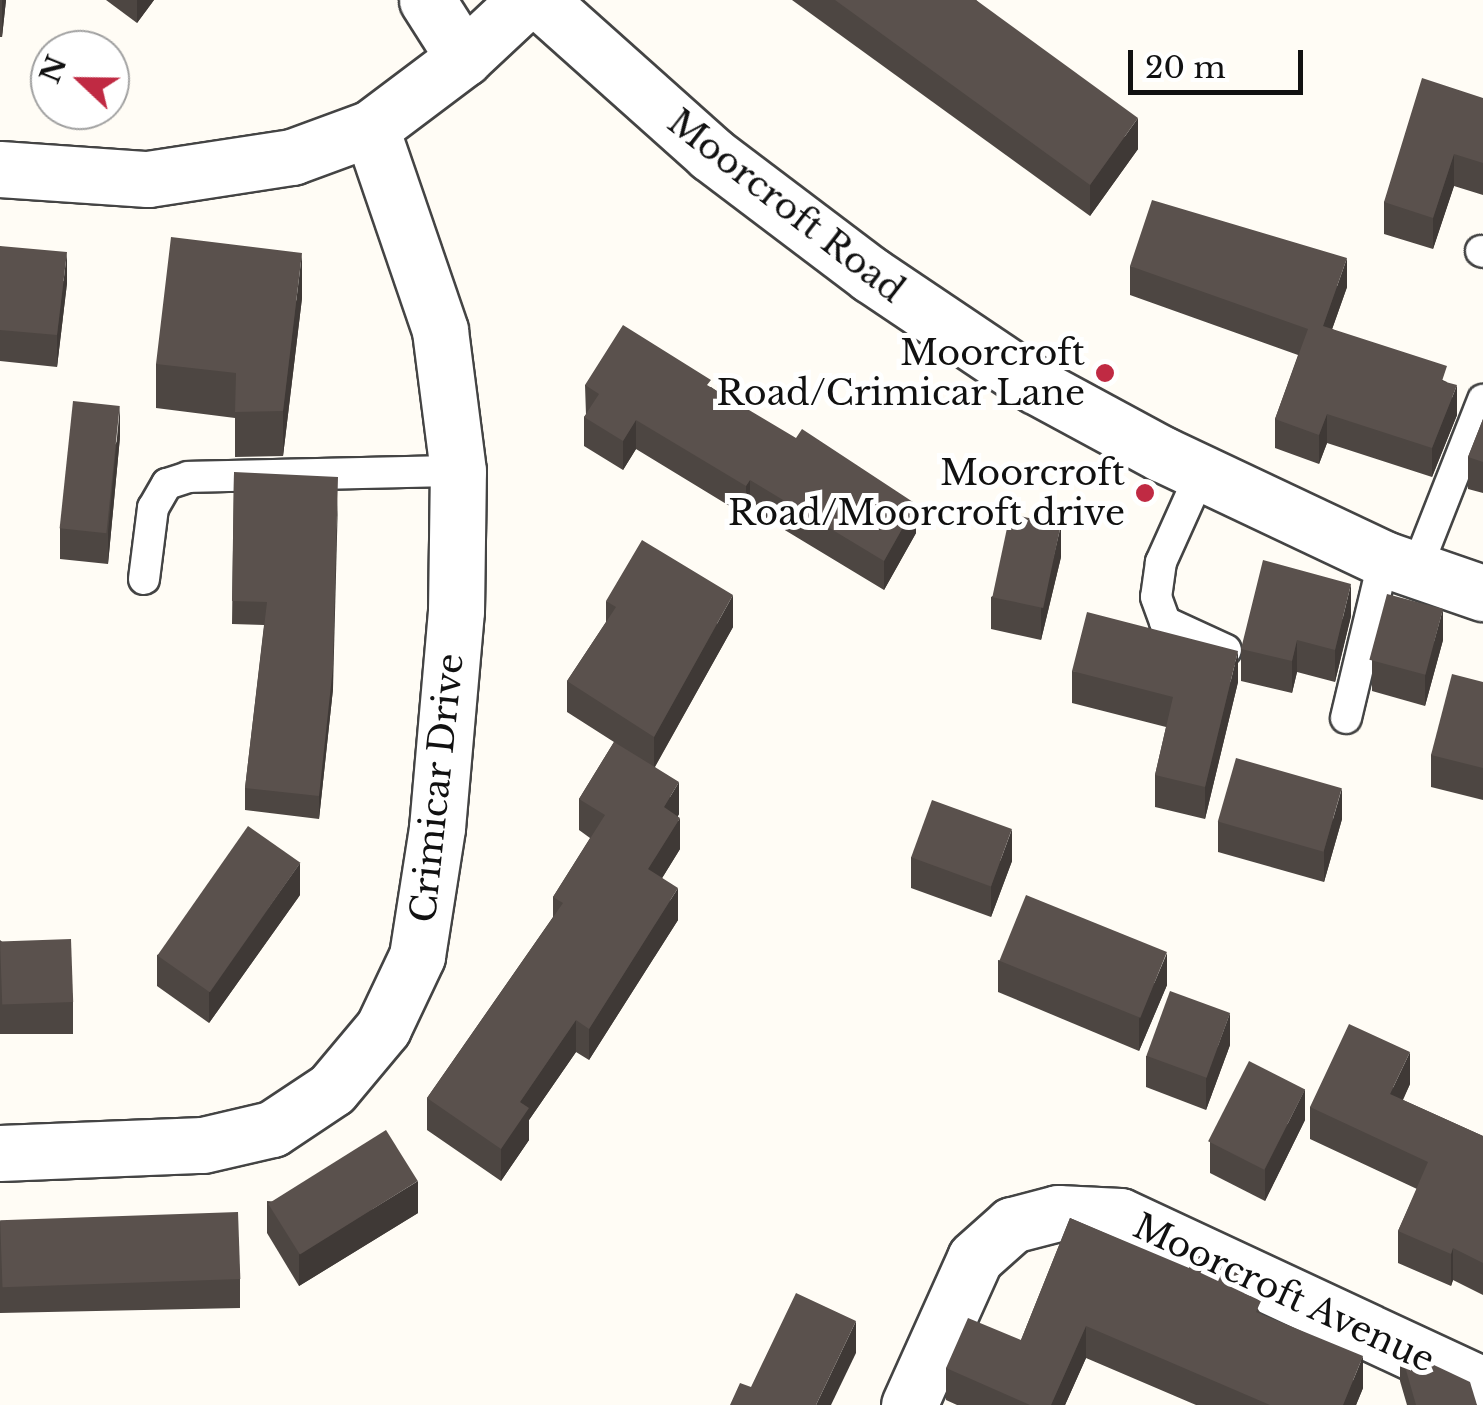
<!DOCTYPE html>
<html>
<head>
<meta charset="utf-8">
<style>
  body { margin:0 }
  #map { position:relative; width:1483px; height:1405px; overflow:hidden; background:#fffcf5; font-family:"Libre Baskerville",serif }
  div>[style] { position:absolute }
  .roads { filter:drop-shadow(2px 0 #444) drop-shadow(-2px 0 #444) drop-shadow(0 2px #444) drop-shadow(0 -2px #444) }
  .service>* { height:30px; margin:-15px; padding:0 15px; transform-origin:15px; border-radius:15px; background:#fff }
  .minor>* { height:55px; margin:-27.5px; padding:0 27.5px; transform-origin:27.5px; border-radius:27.5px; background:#fff }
  .tertiary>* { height:55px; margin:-27.5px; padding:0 27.5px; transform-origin:27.5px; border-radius:27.5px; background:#fff }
  .wall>* { inset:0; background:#4d4642 }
  .shaded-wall>* { inset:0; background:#3f3936 }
  .building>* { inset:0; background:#5a514d; transform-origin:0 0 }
  .dots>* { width:28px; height:28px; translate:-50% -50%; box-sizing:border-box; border:5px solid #fff; border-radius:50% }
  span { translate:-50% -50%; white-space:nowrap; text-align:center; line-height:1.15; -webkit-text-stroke:10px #fff; paint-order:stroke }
  .street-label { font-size:35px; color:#111 }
  .poi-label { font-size:35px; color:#111 }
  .right { translate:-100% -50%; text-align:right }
  .north { position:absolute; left:30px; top:30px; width:100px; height:100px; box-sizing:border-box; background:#fff; border:2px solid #a0a0a0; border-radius:50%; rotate:292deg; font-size:28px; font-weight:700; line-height:40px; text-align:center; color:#111 }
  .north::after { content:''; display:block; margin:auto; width:35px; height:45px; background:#c02a43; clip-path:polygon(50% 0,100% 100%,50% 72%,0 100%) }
  .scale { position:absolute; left:1128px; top:50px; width:175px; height:45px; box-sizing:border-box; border:5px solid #111; border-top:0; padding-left:12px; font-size:30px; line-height:35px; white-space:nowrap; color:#111; -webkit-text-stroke:8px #fff; paint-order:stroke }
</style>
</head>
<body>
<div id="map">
  <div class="roads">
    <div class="service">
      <div style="left:1481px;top:251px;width:2px;rotate:27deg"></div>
      <div style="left:1201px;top:473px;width:98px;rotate:114.2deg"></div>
      <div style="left:1161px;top:562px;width:35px;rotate:98deg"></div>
      <div style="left:1156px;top:597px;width:27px;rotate:70deg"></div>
      <div style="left:1165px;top:622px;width:67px;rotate:24.7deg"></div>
      <div style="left:1416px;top:570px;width:183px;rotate:-68.5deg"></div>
      <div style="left:144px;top:579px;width:72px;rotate:-82.8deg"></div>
      <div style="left:153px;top:508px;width:28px;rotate:-60deg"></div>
      <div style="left:167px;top:484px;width:22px;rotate:-18deg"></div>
      <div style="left:188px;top:477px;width:270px;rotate:-1.3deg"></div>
      <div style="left:1346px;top:718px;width:163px;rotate:-76.6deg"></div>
    </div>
    <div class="minor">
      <div style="left:427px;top:0;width:69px;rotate:57.5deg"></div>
      <div style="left:539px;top:0;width:231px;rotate:41.8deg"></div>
      <div style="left:711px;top:154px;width:201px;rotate:37.1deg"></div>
      <div style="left:871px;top:275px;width:199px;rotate:33.9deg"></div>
      <div style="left:1036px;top:386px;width:143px;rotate:28.4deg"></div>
      <div style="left:1162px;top:454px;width:246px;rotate:25.3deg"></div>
      <div style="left:1384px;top:559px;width:105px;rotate:19deg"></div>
      <div style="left:0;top:1153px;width:203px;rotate:-2.3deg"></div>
      <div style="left:203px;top:1145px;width:71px;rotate:-13.1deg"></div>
      <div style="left:272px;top:1129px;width:72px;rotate:-33.7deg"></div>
      <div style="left:332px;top:1089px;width:80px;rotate:-50.1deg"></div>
      <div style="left:383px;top:1028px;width:80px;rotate:-64.7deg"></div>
      <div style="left:417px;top:956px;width:130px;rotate:-81.1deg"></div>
      <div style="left:437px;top:828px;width:218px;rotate:-85deg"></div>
      <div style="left:456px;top:611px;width:140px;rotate:-89.2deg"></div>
      <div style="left:458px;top:471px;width:142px;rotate:-97.3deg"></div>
      <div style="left:440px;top:330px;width:213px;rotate:-108.9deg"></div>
      <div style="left:909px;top:1405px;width:161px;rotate:-65.8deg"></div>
      <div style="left:975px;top:1258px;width:50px;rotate:-41.7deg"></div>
      <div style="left:1012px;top:1225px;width:48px;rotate:-14.6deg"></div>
      <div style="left:1058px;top:1213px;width:62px;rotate:2.8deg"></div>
      <div style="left:1120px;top:1216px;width:400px;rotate:25deg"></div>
    </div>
    <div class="tertiary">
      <div style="left:0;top:169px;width:148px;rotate:3.9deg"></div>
      <div style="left:148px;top:179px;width:146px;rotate:-8.7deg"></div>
      <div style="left:292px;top:157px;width:84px;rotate:-20.2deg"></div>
      <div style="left:371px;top:128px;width:116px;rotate:-37deg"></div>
      <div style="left:464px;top:58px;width:85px;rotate:-43.1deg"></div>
    </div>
  </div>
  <div class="wall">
    <div style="clip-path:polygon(0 0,6px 0,2px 37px,0 37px)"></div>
    <div style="clip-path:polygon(106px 0,154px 0,137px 23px)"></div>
    <div style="clip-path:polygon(792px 0,976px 0,1138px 149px,1090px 216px)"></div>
    <div style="clip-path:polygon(1483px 98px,1483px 195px,1454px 186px,1433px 249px,1384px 234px,1384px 202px)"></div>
    <div style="clip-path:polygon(0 246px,67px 283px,57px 367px,0 361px)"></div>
    <div style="clip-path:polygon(1130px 266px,1347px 287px,1332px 329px,1447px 382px,1457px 415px,1432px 477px,1327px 443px,1319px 464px,1275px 448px,1275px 419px,1298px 355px,1130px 295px)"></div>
    <div style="clip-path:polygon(302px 298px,283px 456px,235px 457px,235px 418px,156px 408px,156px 364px)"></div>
    <div style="clip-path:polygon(585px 385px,711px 387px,916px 533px,884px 590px,750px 509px,746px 516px,636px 449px,623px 470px,584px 446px,584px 417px,586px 415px)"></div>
    <div style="clip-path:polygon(1483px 419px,1483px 515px,1483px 493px,1468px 489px,1468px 457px)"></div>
    <div style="clip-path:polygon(120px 437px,108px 564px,60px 559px,60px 528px)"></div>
    <div style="clip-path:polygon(234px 472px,333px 689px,319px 819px,245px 810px,245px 788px,264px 625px,232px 624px)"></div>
    <div style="clip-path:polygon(1061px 557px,1041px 640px,991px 629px,991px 597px)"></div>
    <div style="clip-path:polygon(606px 601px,733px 627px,655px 767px,679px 814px,678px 816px,680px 849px,662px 878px,678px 920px,589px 1060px,576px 1052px,529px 1120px,529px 1140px,501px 1181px,427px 1130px,427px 1098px,553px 917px,553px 897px,590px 838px,579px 830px,579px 799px,614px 742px,567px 712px,567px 681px,606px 622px)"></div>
    <div style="clip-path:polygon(1351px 616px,1335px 682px,1297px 672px,1292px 693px,1241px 681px,1241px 649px)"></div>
    <div style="clip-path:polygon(1443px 640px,1425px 706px,1372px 691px,1372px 660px)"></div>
    <div style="clip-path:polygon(1072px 671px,1238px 682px,1205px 819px,1155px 807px,1155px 775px,1166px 727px,1072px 703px)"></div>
    <div style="clip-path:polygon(1483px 682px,1483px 800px,1431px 787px,1431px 755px)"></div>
    <div style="clip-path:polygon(1342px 819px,1324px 882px,1218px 852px,1218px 821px)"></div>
    <div style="clip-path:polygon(911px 857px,1012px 861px,991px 917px,911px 888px)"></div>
    <div style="clip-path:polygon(300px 895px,209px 1023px,157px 986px,157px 955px)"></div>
    <div style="clip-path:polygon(0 940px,73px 1002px,73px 1034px,0 1034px)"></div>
    <div style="clip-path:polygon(998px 960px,1167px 985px,1139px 1051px,998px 992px)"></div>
    <div style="clip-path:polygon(1230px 1045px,1206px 1110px,1146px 1087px,1146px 1056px)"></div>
    <div style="clip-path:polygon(1410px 1084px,1403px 1100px,1483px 1136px,1483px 1295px,1453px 1280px,1451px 1286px,1398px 1263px,1398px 1231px,1417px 1189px,1310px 1139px,1310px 1107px)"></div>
    <div style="clip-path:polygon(1305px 1120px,1265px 1201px,1210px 1173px,1210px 1142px)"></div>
    <div style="clip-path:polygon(267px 1201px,418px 1213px,299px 1286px,267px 1233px)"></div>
    <div style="clip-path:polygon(1070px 1218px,1250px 1296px,1261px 1314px,1363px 1388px,1356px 1405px,1196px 1405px,1086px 1358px,1065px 1405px,957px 1405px,946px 1400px,946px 1368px,1021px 1340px)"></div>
    <div style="clip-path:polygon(0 1221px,240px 1279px,240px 1308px,0 1313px)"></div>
    <div style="clip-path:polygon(1400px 1349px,1477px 1405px,1407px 1405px,1400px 1381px)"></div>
  </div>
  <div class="shaded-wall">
    <div style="clip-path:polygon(2px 0,6px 0,2px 37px)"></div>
    <div style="clip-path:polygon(137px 0,154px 0,137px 23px)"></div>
    <div style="clip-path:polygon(1138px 118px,1138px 149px,1090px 216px,1090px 185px)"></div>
    <div style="clip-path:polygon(1454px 154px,1454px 186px,1433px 249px,1433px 218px)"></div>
    <div style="clip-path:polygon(67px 252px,67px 283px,57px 367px,57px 335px)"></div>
    <div style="clip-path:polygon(302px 253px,302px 298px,283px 456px,283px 411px)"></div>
    <div style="clip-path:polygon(1347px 258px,1347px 287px,1323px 355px,1323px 326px)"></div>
    <div style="clip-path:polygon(1457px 385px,1457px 415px,1432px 477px,1432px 448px)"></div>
    <div style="clip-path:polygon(120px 406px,120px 437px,108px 564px,108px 532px)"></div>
    <div style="clip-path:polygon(1327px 414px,1327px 443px,1319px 464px,1319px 435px)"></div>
    <div style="clip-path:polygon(636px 420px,636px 449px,623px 470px,623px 441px)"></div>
    <div style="clip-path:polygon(750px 480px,750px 509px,746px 516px,746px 486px)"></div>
    <div style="clip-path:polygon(338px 499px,333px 689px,319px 819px,319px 796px)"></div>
    <div style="clip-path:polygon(916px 504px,916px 533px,884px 590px,884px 561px)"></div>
    <div style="clip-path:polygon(1061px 525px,1061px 557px,1041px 640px,1041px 609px)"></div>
    <div style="clip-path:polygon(1351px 584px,1351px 616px,1335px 682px,1335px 650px)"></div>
    <div style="clip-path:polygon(733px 595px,733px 627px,654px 768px,654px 737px)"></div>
    <div style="clip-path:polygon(1443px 609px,1443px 640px,1425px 706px,1425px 674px)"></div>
    <div style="clip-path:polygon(1297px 640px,1297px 672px,1292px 693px,1292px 661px)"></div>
    <div style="clip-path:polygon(1238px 651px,1238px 682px,1205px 819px,1205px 787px)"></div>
    <div style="clip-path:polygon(679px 782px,679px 814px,664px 839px,664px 807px)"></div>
    <div style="clip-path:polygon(1342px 788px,1342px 819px,1324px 882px,1324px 850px)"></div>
    <div style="clip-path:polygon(680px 818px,680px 849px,648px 901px,648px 869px)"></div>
    <div style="clip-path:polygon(1012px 829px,1012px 861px,991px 917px,991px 886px)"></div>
    <div style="clip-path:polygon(300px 863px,300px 895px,209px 1023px,209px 991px)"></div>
    <div style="clip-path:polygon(678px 888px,678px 920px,589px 1060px,589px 1029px)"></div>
    <div style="clip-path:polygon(1167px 953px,1167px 985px,1139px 1051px,1139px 1019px)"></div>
    <div style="clip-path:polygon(1230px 1013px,1230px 1045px,1206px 1110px,1206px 1078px)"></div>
    <div style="clip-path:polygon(576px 1020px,576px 1052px,529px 1120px,529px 1140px,501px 1181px,501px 1149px,520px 1102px)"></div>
    <div style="clip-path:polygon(1410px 1052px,1410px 1084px,1390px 1126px,1390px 1094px)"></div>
    <div style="clip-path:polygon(1305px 1089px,1305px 1120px,1265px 1201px,1265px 1169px)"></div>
    <div style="clip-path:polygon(418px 1181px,418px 1213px,299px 1286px,299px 1254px)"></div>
    <div style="clip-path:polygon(1453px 1248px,1453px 1280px,1451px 1286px,1451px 1254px)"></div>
    <div style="clip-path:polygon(856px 1321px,856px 1353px,831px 1405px,816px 1405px)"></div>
    <div style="clip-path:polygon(1086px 1326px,1086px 1358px,1065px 1405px,1051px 1405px)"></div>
    <div style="clip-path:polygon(1363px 1356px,1363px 1388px,1356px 1405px,1343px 1405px)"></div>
  </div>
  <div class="building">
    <div style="clip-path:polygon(835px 0,976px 0,1138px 118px,1090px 185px)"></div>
    <div style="clip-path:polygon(1422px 78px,1483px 98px,1483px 163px,1454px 154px,1433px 218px,1384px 202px)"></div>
    <div style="clip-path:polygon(1152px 200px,1347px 258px,1323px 326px,1447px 366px,1442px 381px,1457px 385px,1432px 448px,1327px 414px,1319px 435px,1275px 419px,1308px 329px,1130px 266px)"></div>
    <div style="clip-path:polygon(171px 237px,302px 253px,283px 411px,235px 412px,236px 373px,156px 364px)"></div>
    <div style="clip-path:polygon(0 246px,67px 252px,57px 335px,0 330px)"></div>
    <div style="clip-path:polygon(623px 325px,711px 380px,707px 385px,796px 438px,802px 429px,916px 504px,884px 561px,750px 480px,746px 486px,636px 420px,623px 441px,584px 417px,599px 394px,585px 385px)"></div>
    <div style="left:73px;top:401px;width:47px;height:128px;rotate:6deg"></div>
    <div style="clip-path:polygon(1483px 419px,1483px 462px,1468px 457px)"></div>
    <div style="clip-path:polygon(234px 472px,338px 477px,333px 667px,319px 796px,245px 788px,267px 602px,232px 601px)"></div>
    <div style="left:1010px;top:514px;width:52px;height:85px;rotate:12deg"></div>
    <div style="clip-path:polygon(642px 540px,733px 595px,654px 737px,567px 681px,616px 607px,606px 601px)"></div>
    <div style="clip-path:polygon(1263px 560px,1351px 584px,1335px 650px,1297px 640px,1292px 661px,1241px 649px)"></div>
    <div style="left:1387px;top:594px;width:58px;height:68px;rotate:15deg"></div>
    <div style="clip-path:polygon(1087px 612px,1238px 651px,1205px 787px,1155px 775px,1173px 697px,1072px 671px)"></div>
    <div style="clip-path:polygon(1452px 674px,1483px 682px,1483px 768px,1431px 755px)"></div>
    <div style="clip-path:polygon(614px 742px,679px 782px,664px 807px,680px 818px,648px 869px,678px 888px,589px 1029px,576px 1020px,520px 1102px,529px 1108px,501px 1149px,427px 1098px,563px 903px,553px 897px,605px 815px,579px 799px)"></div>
    <div style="left:1236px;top:758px;width:110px;height:66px;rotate:16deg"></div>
    <div style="left:932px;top:800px;width:85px;height:61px;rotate:20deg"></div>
    <div style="left:248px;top:826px;width:64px;height:158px;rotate:35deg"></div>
    <div style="left:1026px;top:895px;width:152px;height:71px;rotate:22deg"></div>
    <div style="left:71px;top:939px;width:63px;height:71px;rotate:88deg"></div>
    <div style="left:1170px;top:991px;width:64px;height:69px;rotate:20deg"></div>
    <div style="clip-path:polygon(1349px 1024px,1410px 1052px,1390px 1094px,1483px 1136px,1483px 1263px,1453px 1248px,1451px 1254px,1398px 1231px,1428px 1162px,1310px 1107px)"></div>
    <div style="left:1249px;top:1061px;width:63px;height:90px;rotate:27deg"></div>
    <div style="left:386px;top:1130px;width:60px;height:139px;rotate:58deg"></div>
    <div style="left:238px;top:1212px;width:67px;height:238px;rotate:88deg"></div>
    <div style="clip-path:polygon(1070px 1218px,1189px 1268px,1195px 1254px,1250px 1279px,1244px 1293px,1261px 1301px,1256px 1312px,1363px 1356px,1343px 1405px,1270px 1405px,1086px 1326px,1051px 1405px,1030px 1405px,946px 1368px,968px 1318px,1021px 1340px)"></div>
    <div style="clip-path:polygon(796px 1293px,856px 1321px,816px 1405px,730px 1405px,740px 1383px,751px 1387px)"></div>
    <div style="clip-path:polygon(1400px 1349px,1470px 1382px,1477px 1405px,1416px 1405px)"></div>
  </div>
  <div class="dots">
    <div style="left:1105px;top:373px;background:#c02a43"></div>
    <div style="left:1145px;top:493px;background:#c02a43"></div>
  </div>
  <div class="street-label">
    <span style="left:786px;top:206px;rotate:38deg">Moorcroft Road</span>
    <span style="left:437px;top:788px;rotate:-84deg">Crimicar Drive</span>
    <span style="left:1284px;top:1293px;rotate:25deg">Moorcroft Avenue</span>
  </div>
  <div class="poi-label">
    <span class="right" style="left:1085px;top:373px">Moorcroft<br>Road/Crimicar Lane</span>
    <span class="right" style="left:1125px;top:493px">Moorcroft<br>Road/Moorcroft drive</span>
  </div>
  <div class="north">N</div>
  <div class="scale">20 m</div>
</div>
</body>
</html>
